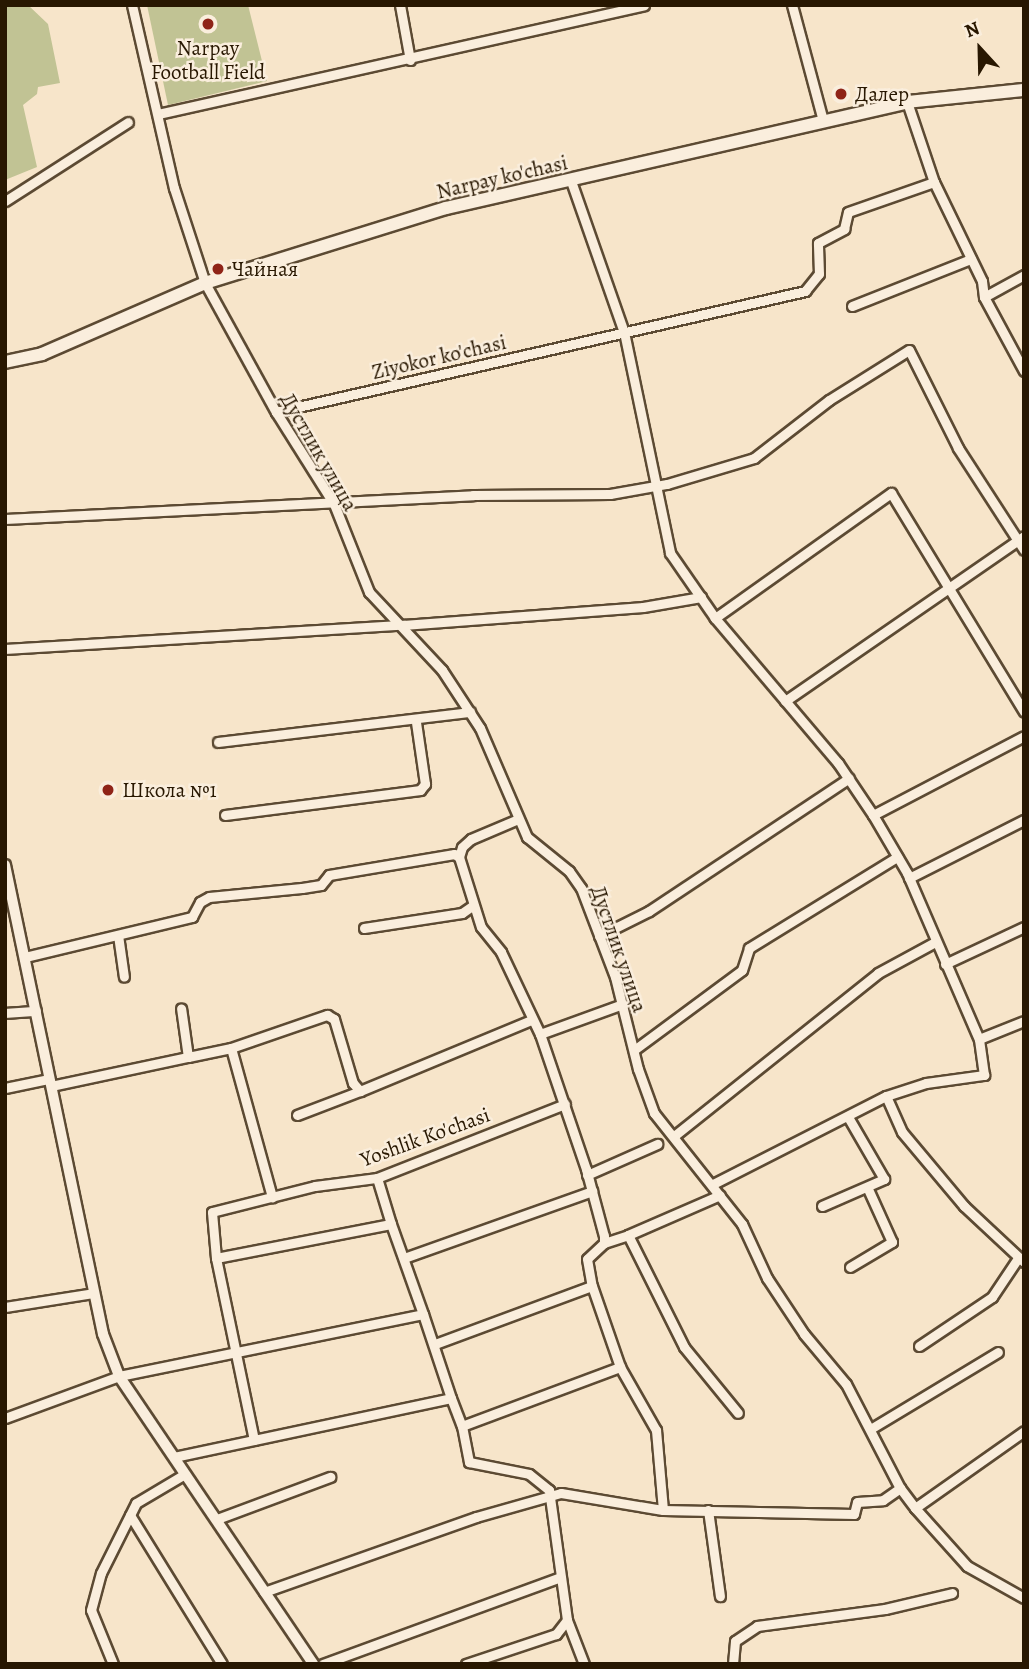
<!DOCTYPE html>
<html>
<head>
<meta charset="utf-8">
<style>
  body { margin:0 }
  #map { position:relative; width:1029px; height:1669px; overflow:hidden; background:#f7e5ca; font-family:Alegreya,serif }
  div>[style] { position:absolute }
  .green>* { inset:0; background:#c1c394 }
  .roads { filter:drop-shadow(2px 0 #5c4a33) drop-shadow(-2px 0 #5c4a33) drop-shadow(0 2px #5c4a33) drop-shadow(0 -2px #5c4a33) }
  .minor>* { height:9px; margin:-4.5px; padding:0 4.5px; transform-origin:4.5px; border-radius:4.5px; background:#faeedd }
  .tertiary>* { height:10px; margin:-5px; padding:0 5px; transform-origin:5px; border-radius:5px; background:#faeedd }
  .secondary>* { height:12px; margin:-6px; padding:0 6px; transform-origin:6px; border-radius:6px; background:#faeedd }
  .dots>* { width:19px; height:19px; translate:-50% -50%; box-sizing:border-box; border:4px solid #faeedd; border-radius:50% }
  span { translate:-50% -50%; white-space:nowrap; text-align:center; line-height:1.15; -webkit-text-stroke:5px #faeedd; paint-order:stroke }
  .poi-label { font-size:21px; color:#281701 }
  .left { translate:0 -50%; text-align:left }
  .street-label { font-size:21px; color:#281701 }
  .frame { position:absolute; inset:0; border:7px solid #281701; pointer-events:none }
  .north { position:absolute; left:945px; top:14px; width:70px; height:70px; -webkit-text-stroke:5px #faeedd; paint-order:stroke; rotate:338deg; font-size:19px; font-weight:700; line-height:28px; text-align:center; color:#281701 }
  .north::after { content:''; display:block; margin:auto; width:24px; height:32px; background:#281701; clip-path:polygon(50% 0,100% 100%,50% 72%,0 100%) }
</style>
</head>
<body>
<div id="map">
  <div class="green">
    <div style="clip-path:polygon(5px 5px,28px 5px,48px 24px,60px 83px,38px 87px,37px 94px,23px 105px,37px 167px,5px 180px)"></div>
    <div style="clip-path:polygon(147px 5px,248px 5px,267px 81px,168px 105px)"></div>
  </div>
  <div class="roads">
    <div class="minor">
      <div style="left:132px;top:5px;width:188px;rotate:77.1deg"></div>
      <div style="left:174px;top:188px;width:100px;rotate:71.9deg"></div>
      <div style="left:205px;top:283px;width:147px;rotate:61.2deg"></div>
      <div style="left:276px;top:412px;width:109px;rotate:57.8deg"></div>
      <div style="left:334px;top:504px;width:95px;rotate:68.3deg"></div>
      <div style="left:369px;top:592px;width:107px;rotate:46.9deg"></div>
      <div style="left:442px;top:670px;width:69px;rotate:56.8deg"></div>
      <div style="left:480px;top:728px;width:119px;rotate:66.7deg"></div>
      <div style="left:527px;top:837px;width:54px;rotate:39deg"></div>
      <div style="left:569px;top:871px;width:21px;rotate:55deg"></div>
      <div style="left:581px;top:888px;width:95px;rotate:69.1deg"></div>
      <div style="left:615px;top:977px;width:95px;rotate:76deg"></div>
      <div style="left:638px;top:1069px;width:47px;rotate:70deg"></div>
      <div style="left:654px;top:1113px;width:142px;rotate:51.6deg"></div>
      <div style="left:742px;top:1224px;width:60px;rotate:65.2deg"></div>
      <div style="left:767px;top:1278px;width:67px;rotate:56.5deg"></div>
      <div style="left:804px;top:1334px;width:65px;rotate:50deg"></div>
      <div style="left:846px;top:1384px;width:117px;rotate:62.6deg"></div>
      <div style="left:900px;top:1488px;width:25px;rotate:53deg"></div>
      <div style="left:915px;top:1508px;width:78px;rotate:48.1deg"></div>
      <div style="left:967px;top:1566px;width:65px;rotate:29.3deg"></div>
      <div style="left:400px;top:5px;width:56px;rotate:79.7deg"></div>
      <div style="left:792px;top:5px;width:120px;rotate:75deg"></div>
      <div style="left:907px;top:102px;width:84px;rotate:71.4deg"></div>
      <div style="left:934px;top:182px;width:110px;rotate:64.1deg"></div>
      <div style="left:982px;top:281px;width:16px;rotate:83deg"></div>
      <div style="left:984px;top:297px;width:84px;rotate:61.6deg"></div>
      <div style="left:158px;top:114px;width:498px;rotate:-12.6deg"></div>
      <div style="left:571px;top:181px;width:160px;rotate:70.7deg"></div>
      <div style="left:624px;top:332px;width:226px;rotate:78.2deg"></div>
      <div style="left:670px;top:553px;width:79px;rotate:55.3deg"></div>
      <div style="left:715px;top:618px;width:190px;rotate:49.7deg"></div>
      <div style="left:838px;top:763px;width:63px;rotate:56.1deg"></div>
      <div style="left:873px;top:815px;width:67px;rotate:59.6deg"></div>
      <div style="left:907px;top:873px;width:181px;rotate:66.6deg"></div>
      <div style="left:979px;top:1039px;width:48px;rotate:-21.8deg"></div>
      <div style="left:5px;top:201px;width:146px;rotate:-32.7deg"></div>
      <div style="left:984px;top:297px;width:46px;rotate:-28.8deg"></div>
      <div style="left:852px;top:306px;width:128px;rotate:-21.6deg"></div>
      <div style="left:276px;top:412px;width:543px;rotate:-12.88deg"></div>
      <div style="left:805px;top:291px;width:22px;rotate:-51deg"></div>
      <div style="left:819px;top:274px;width:31px;rotate:-92deg"></div>
      <div style="left:818px;top:243px;width:30px;rotate:-28deg"></div>
      <div style="left:844px;top:229px;width:17px;rotate:-77deg"></div>
      <div style="left:848px;top:212px;width:91px;rotate:-19.2deg"></div>
      <div style="left:5px;top:519px;width:469px;rotate:-2.9deg"></div>
      <div style="left:473px;top:495px;width:137px;rotate:-0.4deg"></div>
      <div style="left:610px;top:494px;width:58px;rotate:-10deg"></div>
      <div style="left:667px;top:484px;width:91px;rotate:-16.6deg"></div>
      <div style="left:754px;top:458px;width:95px;rotate:-37.7deg"></div>
      <div style="left:829px;top:400px;width:94px;rotate:-32deg"></div>
      <div style="left:909px;top:350px;width:110px;rotate:63.4deg"></div>
      <div style="left:958px;top:448px;width:121px;rotate:57.1deg"></div>
      <div style="left:715px;top:618px;width:216px;rotate:-35.4deg"></div>
      <div style="left:891px;top:493px;width:256px;rotate:58.7deg"></div>
      <div style="left:5px;top:649px;width:399px;rotate:-3.5deg"></div>
      <div style="left:403px;top:625px;width:241px;rotate:-4.3deg"></div>
      <div style="left:643px;top:607px;width:59px;rotate:-9.8deg"></div>
      <div style="left:785px;top:701px;width:290px;rotate:-34.6deg"></div>
      <div style="left:218px;top:742px;width:254px;rotate:-6.8deg"></div>
      <div style="left:225px;top:815px;width:197px;rotate:-7.3deg"></div>
      <div style="left:420px;top:790px;width:8px;rotate:-50deg"></div>
      <div style="left:425px;top:784px;width:63px;rotate:-98.3deg"></div>
      <div style="left:873px;top:815px;width:170px;rotate:-27.6deg"></div>
      <div style="left:459px;top:857px;width:10px;rotate:-73deg"></div>
      <div style="left:462px;top:847px;width:12px;rotate:-42deg"></div>
      <div style="left:471px;top:839px;width:49px;rotate:-22.9deg"></div>
      <div style="left:909px;top:878px;width:129px;rotate:-26.8deg"></div>
      <div style="left:364px;top:928px;width:99px;rotate:-8.7deg"></div>
      <div style="left:462px;top:913px;width:12px;rotate:-35deg"></div>
      <div style="left:118px;top:935px;width:42px;rotate:81.9deg"></div>
      <div style="left:599px;top:936px;width:56px;rotate:-26.6deg"></div>
      <div style="left:649px;top:911px;width:240px;rotate:-33.6deg"></div>
      <div style="left:25px;top:957px;width:172px;rotate:-13.5deg"></div>
      <div style="left:192px;top:917px;width:17px;rotate:-62deg"></div>
      <div style="left:200px;top:902px;width:10px;rotate:-29deg"></div>
      <div style="left:209px;top:897px;width:93px;rotate:-5.5deg"></div>
      <div style="left:302px;top:888px;width:19px;rotate:-9deg"></div>
      <div style="left:321px;top:885px;width:13px;rotate:-51deg"></div>
      <div style="left:329px;top:875px;width:127px;rotate:-9.5deg"></div>
      <div style="left:454px;top:854px;width:6px;rotate:31deg"></div>
      <div style="left:459px;top:857px;width:73px;rotate:72.6deg"></div>
      <div style="left:481px;top:927px;width:32px;rotate:51deg"></div>
      <div style="left:501px;top:952px;width:91px;rotate:64.6deg"></div>
      <div style="left:540px;top:1034px;width:143px;rotate:71.2deg"></div>
      <div style="left:586px;top:1169px;width:69px;rotate:75deg"></div>
      <div style="left:604px;top:1236px;width:7px;rotate:90deg"></div>
      <div style="left:604px;top:1243px;width:23px;rotate:137deg"></div>
      <div style="left:587px;top:1259px;width:27px;rotate:80deg"></div>
      <div style="left:592px;top:1286px;width:86px;rotate:70.9deg"></div>
      <div style="left:620px;top:1367px;width:73px;rotate:60.3deg"></div>
      <div style="left:656px;top:1430px;width:80px;rotate:85deg"></div>
      <div style="left:945px;top:964px;width:87px;rotate:-25.1deg"></div>
      <div style="left:5px;top:1013px;width:31px;rotate:-4deg"></div>
      <div style="left:540px;top:1034px;width:88px;rotate:-19.9deg"></div>
      <div style="left:231px;top:1048px;width:155px;rotate:74.6deg"></div>
      <div style="left:634px;top:1050px;width:134px;rotate:-36.5deg"></div>
      <div style="left:742px;top:970px;width:23px;rotate:-72deg"></div>
      <div style="left:749px;top:948px;width:174px;rotate:-31.6deg"></div>
      <div style="left:188px;top:1057px;width:44px;rotate:-11.8deg"></div>
      <div style="left:231px;top:1048px;width:102px;rotate:-19deg"></div>
      <div style="left:327px;top:1015px;width:8px;rotate:30deg"></div>
      <div style="left:334px;top:1019px;width:67px;rotate:73.5deg"></div>
      <div style="left:353px;top:1083px;width:11px;rotate:49deg"></div>
      <div style="left:360px;top:1091px;width:185px;rotate:-22.5deg"></div>
      <div style="left:51px;top:1086px;width:140px;rotate:-12deg"></div>
      <div style="left:188px;top:1057px;width:49px;rotate:-98.1deg"></div>
      <div style="left:5px;top:1088px;width:45px;rotate:-11.6deg"></div>
      <div style="left:886px;top:1096px;width:39px;rotate:66deg"></div>
      <div style="left:902px;top:1132px;width:97px;rotate:50deg"></div>
      <div style="left:964px;top:1206px;width:82px;rotate:43deg"></div>
      <div style="left:297px;top:1115px;width:67px;rotate:-20.9deg"></div>
      <div style="left:674px;top:1136px;width:261px;rotate:-38.6deg"></div>
      <div style="left:878px;top:973px;width:65px;rotate:-28.5deg"></div>
      <div style="left:587px;top:1175px;width:77px;rotate:-23.9deg"></div>
      <div style="left:713px;top:1184px;width:194px;rotate:-27deg"></div>
      <div style="left:886px;top:1096px;width:42px;rotate:-18deg"></div>
      <div style="left:926px;top:1083px;width:59px;rotate:-7.9deg"></div>
      <div style="left:984px;top:1075px;width:36px;rotate:-98deg"></div>
      <div style="left:822px;top:1206px;width:68px;rotate:-23.5deg"></div>
      <div style="left:884px;top:1179px;width:72px;rotate:-120.1deg"></div>
      <div style="left:628px;top:1235px;width:100px;rotate:-23.5deg"></div>
      <div style="left:604px;top:1243px;width:25px;rotate:-18deg"></div>
      <div style="left:628px;top:1235px;width:125px;rotate:63.4deg"></div>
      <div style="left:684px;top:1347px;width:85px;rotate:50.7deg"></div>
      <div style="left:216px;top:1258px;width:178px;rotate:-11deg"></div>
      <div style="left:391px;top:1224px;width:48px;rotate:-106.9deg"></div>
      <div style="left:404px;top:1258px;width:200px;rotate:-19.6deg"></div>
      <div style="left:850px;top:1267px;width:49px;rotate:-30.8deg"></div>
      <div style="left:892px;top:1242px;width:58px;rotate:-114.4deg"></div>
      <div style="left:5px;top:1307px;width:89px;rotate:-9deg"></div>
      <div style="left:423px;top:1314px;width:89px;rotate:71.6deg"></div>
      <div style="left:435px;top:1344px;width:167px;rotate:-20.3deg"></div>
      <div style="left:919px;top:1346px;width:88px;rotate:-33.9deg"></div>
      <div style="left:992px;top:1297px;width:47px;rotate:-56.3deg"></div>
      <div style="left:5px;top:1418px;width:121px;rotate:-20.2deg"></div>
      <div style="left:119px;top:1376px;width:310px;rotate:-11.5deg"></div>
      <div style="left:423px;top:1314px;width:96px;rotate:-109.6deg"></div>
      <div style="left:462px;top:1426px;width:37px;rotate:79deg"></div>
      <div style="left:469px;top:1462px;width:61px;rotate:11.3deg"></div>
      <div style="left:529px;top:1474px;width:26px;rotate:39deg"></div>
      <div style="left:549px;top:1490px;width:131px;rotate:82.1deg"></div>
      <div style="left:567px;top:1620px;width:18px;rotate:128deg"></div>
      <div style="left:556px;top:1634px;width:95px;rotate:161.6deg"></div>
      <div style="left:872px;top:1428px;width:147px;rotate:-31.1deg"></div>
      <div style="left:254px;top:1440px;width:186px;rotate:-101.8deg"></div>
      <div style="left:216px;top:1258px;width:46px;rotate:-95deg"></div>
      <div style="left:212px;top:1212px;width:106px;rotate:-14.2deg"></div>
      <div style="left:315px;top:1186px;width:63px;rotate:-7.4deg"></div>
      <div style="left:377px;top:1178px;width:202px;rotate:-21.5deg"></div>
      <div style="left:174px;top:1457px;width:283px;rotate:-12deg"></div>
      <div style="left:451px;top:1398px;width:30px;rotate:69deg"></div>
      <div style="left:462px;top:1426px;width:169px;rotate:-20.5deg"></div>
      <div style="left:915px;top:1508px;width:133px;rotate:-35.2deg"></div>
      <div style="left:708px;top:1510px;width:87px;rotate:82.1deg"></div>
      <div style="left:130px;top:1515px;width:175px;rotate:58.3deg"></div>
      <div style="left:217px;top:1519px;width:121px;rotate:-20.4deg"></div>
      <div style="left:264px;top:1592px;width:225px;rotate:-19.5deg"></div>
      <div style="left:476px;top:1517px;width:88px;rotate:-15.8deg"></div>
      <div style="left:561px;top:1493px;width:103px;rotate:9.5deg"></div>
      <div style="left:663px;top:1510px;width:191px;rotate:1.2deg"></div>
      <div style="left:854px;top:1514px;width:12px;rotate:-76deg"></div>
      <div style="left:857px;top:1502px;width:26px;rotate:-4deg"></div>
      <div style="left:883px;top:1500px;width:21px;rotate:-35deg"></div>
      <div style="left:567px;top:1620px;width:47px;rotate:68.9deg"></div>
      <div style="left:113px;top:1664px;width:58px;rotate:-112.2deg"></div>
      <div style="left:91px;top:1610px;width:38px;rotate:-75deg"></div>
      <div style="left:101px;top:1573px;width:78px;rotate:-63.4deg"></div>
      <div style="left:136px;top:1503px;width:57px;rotate:-30.6deg"></div>
      <div style="left:323px;top:1664px;width:253px;rotate:-20.1deg"></div>
      <div style="left:733px;top:1664px;width:23px;rotate:-85deg"></div>
      <div style="left:735px;top:1641px;width:27px;rotate:-34deg"></div>
      <div style="left:757px;top:1626px;width:129px;rotate:-7.6deg"></div>
      <div style="left:885px;top:1609px;width:69px;rotate:-13.4deg"></div>
    </div>
    <div class="tertiary">
      <div style="left:5px;top:865px;width:479px;rotate:78.2deg"></div>
      <div style="left:103px;top:1334px;width:45px;rotate:69.1deg"></div>
      <div style="left:119px;top:1376px;width:347px;rotate:56deg"></div>
    </div>
    <div class="secondary">
      <div style="left:5px;top:362px;width:38px;rotate:-12deg"></div>
      <div style="left:42px;top:354px;width:178px;rotate:-23.5deg"></div>
      <div style="left:205px;top:283px;width:252px;rotate:-17.3deg"></div>
      <div style="left:446px;top:208px;width:473px;rotate:-12.9deg"></div>
      <div style="left:907px;top:102px;width:118px;rotate:-5.9deg"></div>
    </div>
  </div>
  <div class="dots">
    <div style="left:208px;top:24px;background:#8f2418"></div>
    <div style="left:841px;top:94px;background:#8f2418"></div>
    <div style="left:218px;top:269px;background:#8f2418"></div>
    <div style="left:108px;top:790px;background:#8f2418"></div>
  </div>
  <div class="poi-label">
    <span style="left:208px;top:60px">Narpay<br>Football Field</span>
    <span class="left" style="left:855px;top:94px">Далер</span>
    <span class="left" style="left:232px;top:269px">Чайная</span>
    <span class="left" style="left:122px;top:790px">Школа №1</span>
  </div>
  <div class="street-label">
    <span style="left:502px;top:177px;rotate:-13deg">Narpay ko'chasi</span>
    <span style="left:439px;top:357px;rotate:-13deg">Ziyokor ko'chasi</span>
    <span style="left:319px;top:452px;rotate:60deg">Дустлик улица</span>
    <span style="left:619px;top:949px;rotate:71deg">Дустлик улица</span>
    <span style="left:425px;top:1137px;rotate:-20deg">Yoshlik Ko'chasi</span>
  </div>
  <div class="frame"></div>
  <div class="north">N</div>
</div>
</body>
</html>
